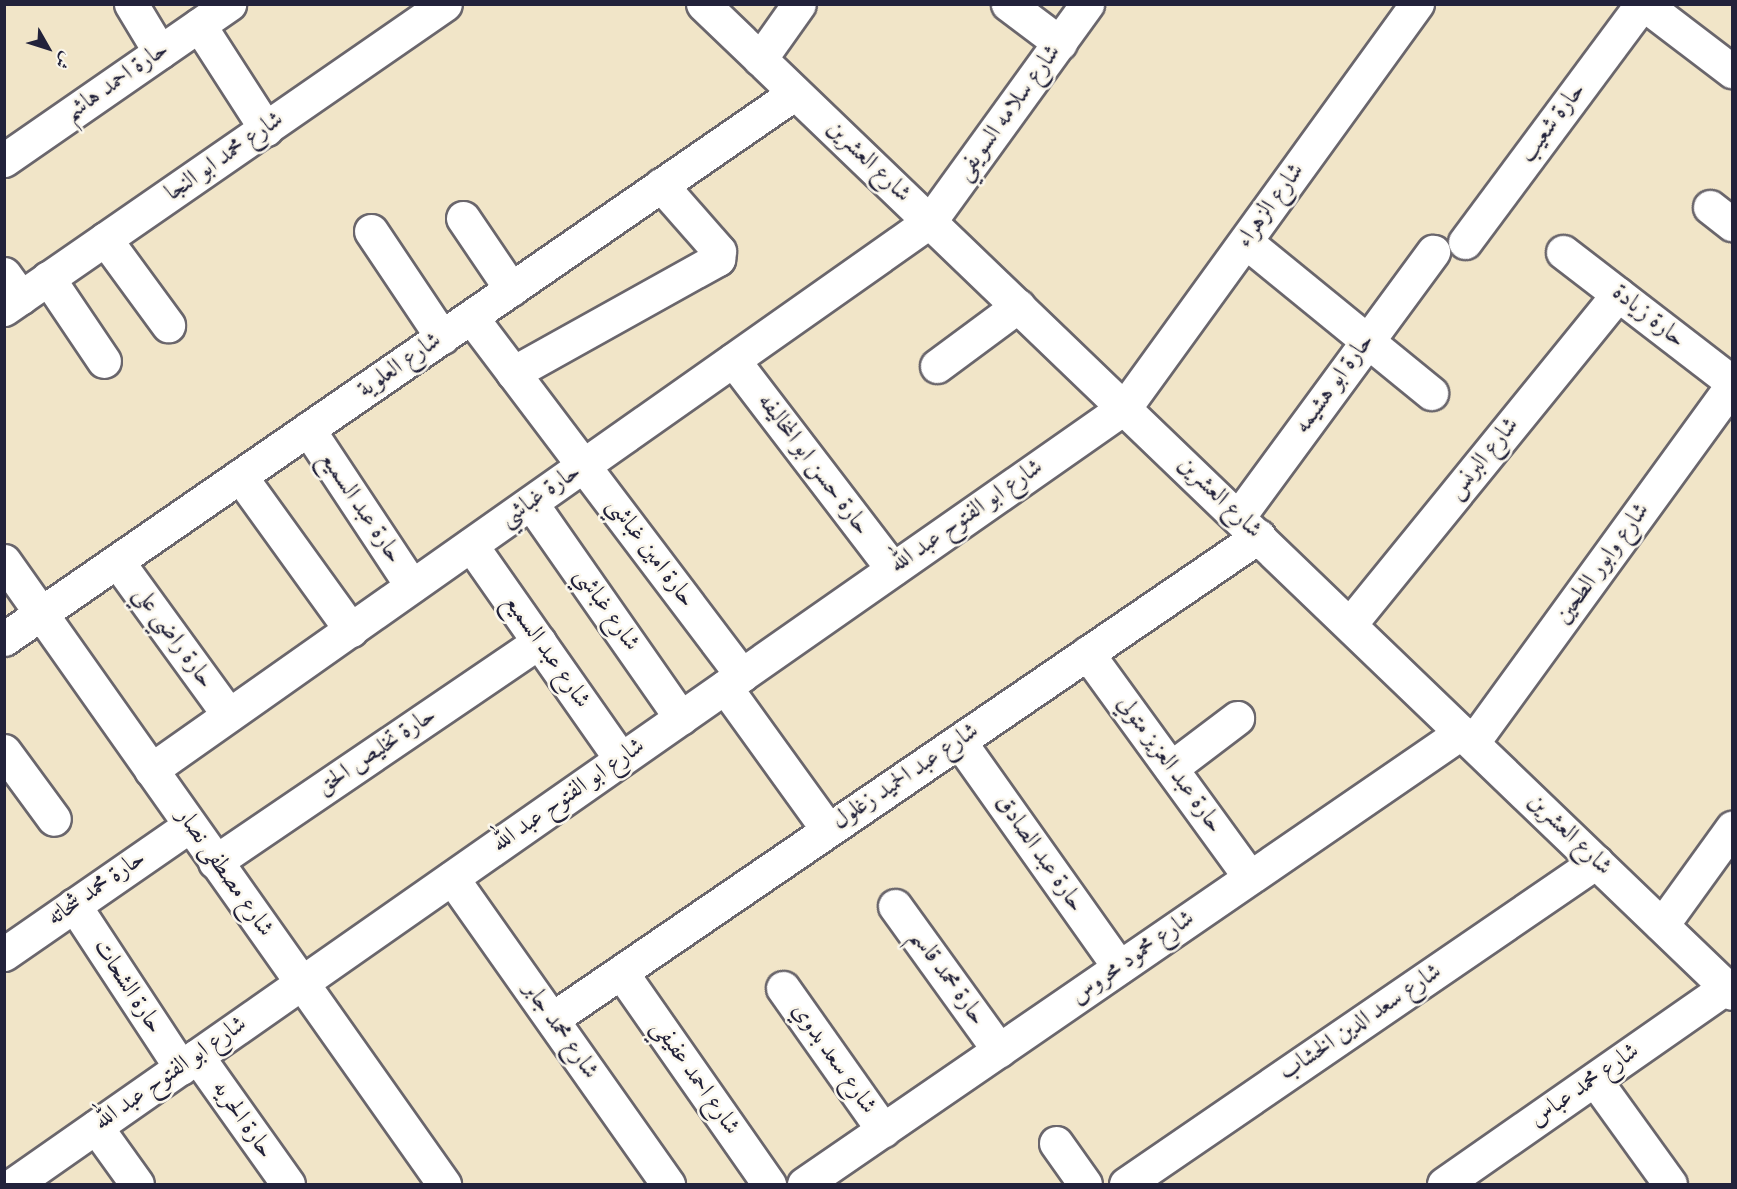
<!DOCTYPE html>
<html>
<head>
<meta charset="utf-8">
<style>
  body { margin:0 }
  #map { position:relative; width:1737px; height:1189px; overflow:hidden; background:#f1e5c8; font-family:"Sorts Mill Goudy",Amiri,serif }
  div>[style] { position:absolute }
  .roads { filter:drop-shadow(2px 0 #6a666c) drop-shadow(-2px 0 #6a666c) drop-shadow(0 2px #6a666c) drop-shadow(0 -2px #6a666c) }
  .street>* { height:33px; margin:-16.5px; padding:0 16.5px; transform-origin:16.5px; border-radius:16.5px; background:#fff }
  .secondary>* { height:33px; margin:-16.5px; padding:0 16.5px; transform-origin:16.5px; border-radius:16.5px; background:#fff }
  span { translate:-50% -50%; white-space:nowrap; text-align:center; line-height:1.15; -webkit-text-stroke:5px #fbf7ec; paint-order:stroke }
  .street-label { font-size:24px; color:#22223b }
  .frame { position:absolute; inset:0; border:6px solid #22223b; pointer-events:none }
  .north { position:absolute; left:18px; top:18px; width:60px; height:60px; -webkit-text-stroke:4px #fbf7ec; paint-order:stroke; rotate:129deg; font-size:16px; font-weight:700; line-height:24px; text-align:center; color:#22223b }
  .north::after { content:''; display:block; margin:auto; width:21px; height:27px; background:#22223b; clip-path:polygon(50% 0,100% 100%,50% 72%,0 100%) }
</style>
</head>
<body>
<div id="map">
  <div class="roads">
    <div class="street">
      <div style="left:131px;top:4px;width:56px;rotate:58.9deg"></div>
      <div style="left:1008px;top:4px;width:65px;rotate:36.9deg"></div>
      <div style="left:1644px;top:4px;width:111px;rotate:37.3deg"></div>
      <div style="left:199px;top:25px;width:124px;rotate:57.2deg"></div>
      <div style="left:760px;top:59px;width:67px;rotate:-54.7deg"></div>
      <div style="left:4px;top:160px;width:274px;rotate:-34.7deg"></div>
      <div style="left:1710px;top:207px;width:28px;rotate:38deg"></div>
      <div style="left:463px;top:218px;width:86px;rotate:55.9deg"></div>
      <div style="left:371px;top:231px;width:128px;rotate:56.2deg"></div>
      <div style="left:105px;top:239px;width:107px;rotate:53.8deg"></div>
      <div style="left:1246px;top:242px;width:239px;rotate:39.2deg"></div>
      <div style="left:1465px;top:242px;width:297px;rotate:-53.4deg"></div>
      <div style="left:1563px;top:252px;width:213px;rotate:37.6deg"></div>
      <div style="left:4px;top:274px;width:29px;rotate:54deg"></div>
      <div style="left:48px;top:278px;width:100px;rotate:56deg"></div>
      <div style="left:4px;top:309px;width:536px;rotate:-34.67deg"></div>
      <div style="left:471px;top:317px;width:449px;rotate:52.9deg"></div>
      <div style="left:733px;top:360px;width:263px;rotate:52.6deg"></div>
      <div style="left:937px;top:366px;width:101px;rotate:-36.5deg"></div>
      <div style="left:513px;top:373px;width:235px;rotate:-29.1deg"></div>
      <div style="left:718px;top:259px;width:8px;rotate:-83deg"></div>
      <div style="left:719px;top:251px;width:88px;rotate:-131.3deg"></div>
      <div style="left:308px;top:429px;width:188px;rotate:56.5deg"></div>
      <div style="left:240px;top:476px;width:190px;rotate:54.2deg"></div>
      <div style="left:531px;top:503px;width:262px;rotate:55.1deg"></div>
      <div style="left:1239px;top:516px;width:328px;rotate:-53.7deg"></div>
      <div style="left:471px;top:545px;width:261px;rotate:55deg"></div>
      <div style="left:4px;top:561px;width:763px;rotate:54.77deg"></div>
      <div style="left:117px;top:561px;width:190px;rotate:54deg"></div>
      <div style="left:1350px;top:624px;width:425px;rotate:-50.9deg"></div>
      <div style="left:4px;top:639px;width:961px;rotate:-34.62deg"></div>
      <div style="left:1087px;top:653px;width:277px;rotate:54deg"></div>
      <div style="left:725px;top:687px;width:176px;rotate:54.2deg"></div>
      <div style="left:959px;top:741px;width:277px;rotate:54.7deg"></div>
      <div style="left:1473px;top:742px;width:440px;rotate:-54deg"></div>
      <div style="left:4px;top:751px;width:84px;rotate:53.7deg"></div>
      <div style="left:1171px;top:768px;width:83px;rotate:-37.1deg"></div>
      <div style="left:151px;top:770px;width:953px;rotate:-35.17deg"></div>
      <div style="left:930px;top:221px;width:268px;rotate:-54.1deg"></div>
      <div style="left:215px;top:862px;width:392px;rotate:-34.2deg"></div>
      <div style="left:452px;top:878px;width:375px;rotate:54.8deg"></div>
      <div style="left:74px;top:905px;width:195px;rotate:56.7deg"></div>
      <div style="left:895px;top:906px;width:178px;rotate:54.2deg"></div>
      <div style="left:1662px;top:925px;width:120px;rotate:-54.2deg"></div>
      <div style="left:4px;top:954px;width:226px;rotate:-34.7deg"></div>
      <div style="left:621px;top:972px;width:259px;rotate:55.1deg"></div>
      <div style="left:783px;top:988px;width:174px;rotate:54.8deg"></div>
      <div style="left:552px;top:1019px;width:856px;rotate:-34.34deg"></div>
      <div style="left:197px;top:1056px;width:157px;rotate:54.6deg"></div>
      <div style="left:1595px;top:1080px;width:128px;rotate:54.2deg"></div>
      <div style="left:96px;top:1127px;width:70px;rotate:54.3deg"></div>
      <div style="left:1056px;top:1143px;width:50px;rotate:54.7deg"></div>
      <div style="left:804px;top:1184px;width:798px;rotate:-34.49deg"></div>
      <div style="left:1126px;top:1184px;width:570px;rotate:-34.42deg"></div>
      <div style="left:1444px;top:1184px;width:344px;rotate:-34.9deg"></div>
    </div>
    <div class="secondary">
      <div style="left:703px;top:4px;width:1427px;rotate:43.86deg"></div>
      <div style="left:14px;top:1184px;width:1356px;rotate:-34.97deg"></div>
      <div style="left:1125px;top:407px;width:498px;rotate:-54.1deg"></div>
    </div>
  </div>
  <div class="street-label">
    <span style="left:117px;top:82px;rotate:-35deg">حارة احمد هاشم</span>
    <span style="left:1009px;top:113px;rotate:-54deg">شارع سلامه السويفي</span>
    <span style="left:1553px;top:123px;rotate:-53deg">حارة شعيب</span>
    <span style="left:225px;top:157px;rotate:-35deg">شارع محمد ابو النجا</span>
    <span style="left:868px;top:162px;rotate:44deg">شارع العشرين</span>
    <span style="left:1271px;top:206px;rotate:-54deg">شارع الزهراء</span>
    <span style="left:1648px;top:317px;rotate:38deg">حارة زيادة</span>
    <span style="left:400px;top:366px;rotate:-35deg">شارع العلوية</span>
    <span style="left:1335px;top:384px;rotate:-54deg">حارة ابو هشيمه</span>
    <span style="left:1484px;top:459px;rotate:-51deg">شارع البرنس</span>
    <span style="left:813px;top:465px;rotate:53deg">حارة حسن ابو المخاليفه</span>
    <span style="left:541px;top:496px;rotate:-35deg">حارة غباشي</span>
    <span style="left:1219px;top:498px;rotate:44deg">شارع العشرين</span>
    <span style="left:360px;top:508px;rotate:56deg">حارة عبد السميع</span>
    <span style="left:967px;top:517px;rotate:-35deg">شارع ابو الفتوح عبد الله</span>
    <span style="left:650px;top:553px;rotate:53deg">حارة امين غباشي</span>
    <span style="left:1603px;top:564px;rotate:-54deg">شارع وابور الطحين</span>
    <span style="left:606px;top:610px;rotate:55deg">شارع غباشي</span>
    <span style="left:173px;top:638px;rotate:54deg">حارة راضي علي</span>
    <span style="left:546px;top:652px;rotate:55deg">شارع عبد السميع</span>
    <span style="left:377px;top:752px;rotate:-34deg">حارة تخليص الحق</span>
    <span style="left:1169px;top:765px;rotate:54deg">حارة عبد العزيز متولي</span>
    <span style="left:906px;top:777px;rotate:-34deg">شارع عبد الحميد زغلول</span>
    <span style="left:569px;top:796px;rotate:-35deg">شارع ابو الفتوح عبد الله</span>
    <span style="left:1569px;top:835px;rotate:44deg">شارع العشرين</span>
    <span style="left:1039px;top:854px;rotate:55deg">حارة عبد الصادق</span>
    <span style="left:224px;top:873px;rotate:55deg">شارع مصطفى نصار</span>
    <span style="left:97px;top:889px;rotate:-35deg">حارة محمد شحاته</span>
    <span style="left:1133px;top:958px;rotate:-35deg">شارع محمود محروس</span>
    <span style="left:947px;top:978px;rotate:54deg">حارة محمد قاسم</span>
    <span style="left:127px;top:987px;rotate:57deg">حارة الشحات</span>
    <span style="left:1361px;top:1023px;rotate:-34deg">شارع سعد الدين الخشاب</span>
    <span style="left:560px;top:1031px;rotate:55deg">شارع محمد جابر</span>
    <span style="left:833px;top:1059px;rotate:55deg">شارع سعد بدوي</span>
    <span style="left:171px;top:1074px;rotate:-35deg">شارع ابو الفتوح عبد الله</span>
    <span style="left:695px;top:1078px;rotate:55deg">شارع احمد عفيفي</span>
    <span style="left:1585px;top:1086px;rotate:-35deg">شارع محمد عباس</span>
    <span style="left:242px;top:1120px;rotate:55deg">حارة الحريه</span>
  </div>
  <div class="frame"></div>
  <div class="north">ش</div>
</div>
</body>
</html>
